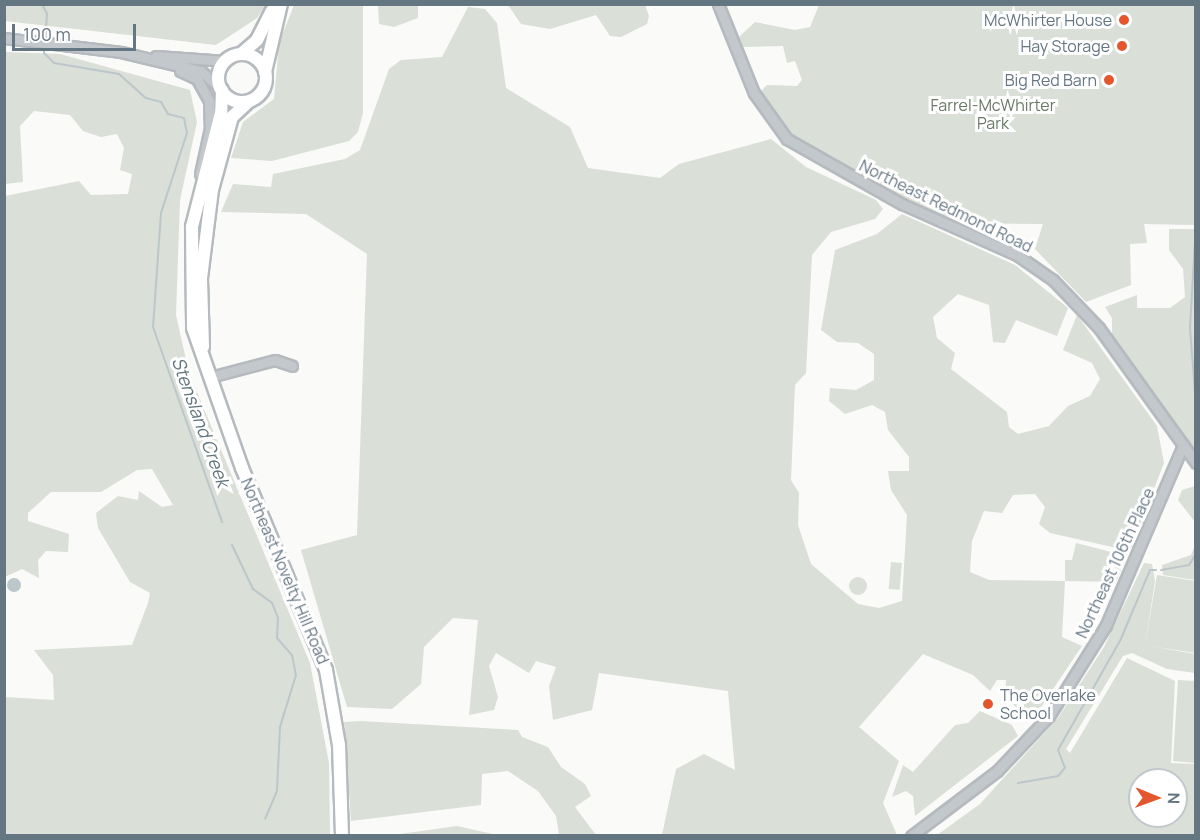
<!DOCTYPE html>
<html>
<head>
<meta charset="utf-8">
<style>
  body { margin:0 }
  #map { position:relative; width:1200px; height:840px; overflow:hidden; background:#fafaf8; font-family:Manrope,sans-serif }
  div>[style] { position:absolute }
  .green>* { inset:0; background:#dadfd7; transform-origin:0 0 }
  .round { border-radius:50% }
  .water>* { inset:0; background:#bbc7cb }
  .stream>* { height:2px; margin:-1px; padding:0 1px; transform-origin:1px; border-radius:1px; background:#bbc7cb }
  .roads { filter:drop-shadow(2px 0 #b5babe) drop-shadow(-2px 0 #b5babe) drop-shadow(0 2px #b5babe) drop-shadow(0 -2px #b5babe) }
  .minor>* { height:9px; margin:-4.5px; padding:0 4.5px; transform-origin:4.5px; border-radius:4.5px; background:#c3c8cc }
  .major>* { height:12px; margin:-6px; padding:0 6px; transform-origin:6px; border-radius:6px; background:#fff }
  .major>.ring { margin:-6px; padding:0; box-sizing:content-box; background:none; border:12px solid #fff; border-radius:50% }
  .dots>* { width:16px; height:16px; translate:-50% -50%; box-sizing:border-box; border:3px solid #fff; border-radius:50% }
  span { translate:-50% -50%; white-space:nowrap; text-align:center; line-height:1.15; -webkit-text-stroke:6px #fff; paint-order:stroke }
  .poi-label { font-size:16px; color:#657683 }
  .right { translate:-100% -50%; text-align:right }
  .left { translate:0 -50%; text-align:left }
  .park-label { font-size:16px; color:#687a64 }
  .street-label { font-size:16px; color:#657683 }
  .water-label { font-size:18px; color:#60757c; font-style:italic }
  .frame { position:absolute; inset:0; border:6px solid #657683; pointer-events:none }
  .north { position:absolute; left:1128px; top:768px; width:60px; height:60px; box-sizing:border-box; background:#fff; border:2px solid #c1c8cd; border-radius:50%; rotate:91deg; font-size:16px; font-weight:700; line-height:24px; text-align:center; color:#657683 }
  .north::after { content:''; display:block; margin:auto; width:21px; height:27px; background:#e4572e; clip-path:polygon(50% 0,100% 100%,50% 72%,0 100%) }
  .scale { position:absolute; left:12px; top:24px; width:124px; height:27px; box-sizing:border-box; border:3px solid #657683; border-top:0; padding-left:8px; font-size:18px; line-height:21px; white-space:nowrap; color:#657683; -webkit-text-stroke:4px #fff; paint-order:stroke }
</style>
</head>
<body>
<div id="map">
  <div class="green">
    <div style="clip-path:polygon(4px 5px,5px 4px,266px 5px,257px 18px,216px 45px,5px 21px)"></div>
    <div style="clip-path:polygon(294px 5px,363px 5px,363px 113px,358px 132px,349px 141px,272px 161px,231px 158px,243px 122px,274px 99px,279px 43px)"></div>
    <div style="clip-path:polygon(378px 5px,418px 5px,418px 18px,394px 27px,379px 24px)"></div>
    <div style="clip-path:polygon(508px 5px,645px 5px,649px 16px,647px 24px,621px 37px,610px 36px,596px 15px,550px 29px,521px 24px)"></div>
    <div style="clip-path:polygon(819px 5px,1195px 5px,1195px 225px,1144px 224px,1147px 243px,1130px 244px,1131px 285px,1086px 302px,1035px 249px,1043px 224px,949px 223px,800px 145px,774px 119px,761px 91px,767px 85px,797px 86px,802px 80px,795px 61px,787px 63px,783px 46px,743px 47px,739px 37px,755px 22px,795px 30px,810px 27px)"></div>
    <div style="clip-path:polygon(468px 7px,485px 9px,497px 23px,506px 88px,570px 127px,588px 168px,660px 178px,679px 164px,771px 139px,806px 167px,876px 200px,883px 209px,875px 219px,831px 232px,812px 255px,806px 373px,795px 385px,791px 480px,799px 493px,798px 525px,811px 564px,858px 604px,879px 608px,902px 601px,907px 515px,891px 490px,888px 471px,909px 471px,909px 457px,888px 430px,885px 412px,872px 405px,845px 414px,829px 401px,830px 388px,856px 390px,874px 380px,874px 354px,858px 343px,837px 342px,821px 330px,835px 250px,877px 234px,902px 214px,1015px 265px,1068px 308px,1057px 336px,1016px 320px,1005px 343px,993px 342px,989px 305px,958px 294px,933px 317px,937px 338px,955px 353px,951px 369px,1007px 412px,1009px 427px,1018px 434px,1049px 426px,1068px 406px,1090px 396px,1100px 379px,1092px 363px,1063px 350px,1077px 315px,1157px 426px,1164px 463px,1130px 551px,1050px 533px,1039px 524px,1045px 507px,1035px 494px,1013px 495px,1002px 513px,984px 511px,972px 541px,970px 572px,989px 580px,1065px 581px,1065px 560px,1072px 560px,1076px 543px,1127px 556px,1116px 582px,1065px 581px,1062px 637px,1082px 646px,1031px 722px,1005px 696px,1006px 680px,997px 680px,990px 691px,973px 675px,923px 654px,859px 727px,899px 761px,883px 803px,897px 835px,662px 835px,676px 769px,704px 754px,735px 770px,728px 691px,599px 673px,592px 710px,553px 720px,549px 686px,556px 667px,536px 661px,529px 673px,496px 653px,489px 666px,498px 697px,494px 710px,469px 715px,478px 620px,453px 618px,424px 647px,421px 684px,392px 709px,347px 707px,301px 550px,357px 535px,367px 254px,306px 214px,221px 212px,233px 184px,271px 187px,273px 174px,345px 159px,360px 150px,389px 69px,401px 60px,442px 57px)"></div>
    <div style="clip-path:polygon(5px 52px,60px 54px,190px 90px,197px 122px,180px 200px,176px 315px,189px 373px,310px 663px,329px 763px,330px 835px,5px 835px,5px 697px,54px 700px,53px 675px,34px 650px,132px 645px,148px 603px,150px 593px,130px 582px,98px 528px,96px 513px,118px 496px,138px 500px,139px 491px,162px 507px,173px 505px,152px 469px,137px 470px,101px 492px,51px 492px,28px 513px,28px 521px,69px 534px,68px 552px,46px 551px,38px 560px,39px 578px,22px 569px,5px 577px,5px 196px,79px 181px,91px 195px,128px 194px,132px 174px,120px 170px,124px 148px,117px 134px,101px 137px,83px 131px,70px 115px,34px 111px,20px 126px,23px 182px,5px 184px)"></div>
    <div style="clip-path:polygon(1169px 229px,1195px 229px,1195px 453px,1112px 335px,1112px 318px,1105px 307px,1137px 295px,1137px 308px,1170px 308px,1185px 297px,1183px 269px,1169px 250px)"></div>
    <div style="clip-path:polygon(1195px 486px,1196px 486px,1195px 522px,1178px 500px,1182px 490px)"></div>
    <div style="clip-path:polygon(1195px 545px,1195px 580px,1163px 575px,1162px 565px,1191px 555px)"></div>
    <div style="left:891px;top:562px;width:11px;height:27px;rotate:5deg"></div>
    <div style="clip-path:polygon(evenodd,1144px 563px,1152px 564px,1155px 581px,1145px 646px,1157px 575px,1195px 581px,1195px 653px,1150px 646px,1195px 654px,1195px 673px,1167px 669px,1132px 653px,1123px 656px,1066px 749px,1070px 753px,1127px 658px,1175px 681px,1171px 763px,1195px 764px,1195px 835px,937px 835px,980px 804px,1058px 718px,1104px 647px,1144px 563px,1140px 780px,1176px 780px,1176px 816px,1140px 816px,1140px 780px)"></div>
    <div class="round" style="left:849px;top:577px;width:18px;height:18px"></div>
    <div style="clip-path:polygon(1178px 680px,1195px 681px,1195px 763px,1173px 761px)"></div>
    <div style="clip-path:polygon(980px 711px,1012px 725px,1018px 736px,915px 816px,913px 796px,906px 791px,892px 797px,903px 765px,913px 772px,955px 725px,968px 723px)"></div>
    <div style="clip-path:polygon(360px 721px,518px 730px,522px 737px,548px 747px,561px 767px,585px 784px,591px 796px,575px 807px,596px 835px,559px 835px,556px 816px,538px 791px,508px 771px,482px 774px,481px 805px,351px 821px,344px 722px)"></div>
    <div style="clip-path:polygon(457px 826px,497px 835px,393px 835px)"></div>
  </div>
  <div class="water">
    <div class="round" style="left:7px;top:578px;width:14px;height:14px"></div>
  </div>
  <div class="stream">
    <div style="left:42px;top:4px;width:11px;rotate:63deg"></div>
    <div style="left:47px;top:14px;width:26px;rotate:94deg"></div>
    <div style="left:44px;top:45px;width:8px;rotate:90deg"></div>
    <div style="left:44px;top:53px;width:14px;rotate:45deg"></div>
    <div style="left:54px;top:63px;width:66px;rotate:9.6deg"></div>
    <div style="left:119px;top:74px;width:36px;rotate:42deg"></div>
    <div style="left:146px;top:98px;width:16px;rotate:15deg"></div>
    <div style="left:161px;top:102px;width:14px;rotate:60deg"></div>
    <div style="left:168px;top:114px;width:16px;rotate:14deg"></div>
    <div style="left:184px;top:118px;width:15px;rotate:79deg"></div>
    <div style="left:187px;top:133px;width:84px;rotate:108deg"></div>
    <div style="left:161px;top:213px;width:114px;rotate:94deg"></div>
    <div style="left:153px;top:327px;width:207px;rotate:70.5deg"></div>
    <div style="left:1196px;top:224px;width:104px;rotate:93.3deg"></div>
    <div style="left:1190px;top:328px;width:76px;rotate:85.5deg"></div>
    <div style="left:232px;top:545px;width:49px;rotate:64.5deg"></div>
    <div style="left:253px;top:589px;width:24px;rotate:36deg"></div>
    <div style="left:272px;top:603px;width:16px;rotate:68deg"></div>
    <div style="left:278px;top:618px;width:20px;rotate:93deg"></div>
    <div style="left:277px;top:638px;width:23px;rotate:49deg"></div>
    <div style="left:292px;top:655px;width:20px;rotate:79deg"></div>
    <div style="left:296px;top:675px;width:54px;rotate:107.1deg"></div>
    <div style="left:280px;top:727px;width:64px;rotate:92.7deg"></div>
    <div style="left:277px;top:791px;width:30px;rotate:113deg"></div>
    <div style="left:1161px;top:570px;width:28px;rotate:-10deg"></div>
    <div style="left:1189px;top:565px;width:13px;rotate:-58deg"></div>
    <div style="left:1018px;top:783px;width:41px;rotate:-9.9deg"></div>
    <div style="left:1058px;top:776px;width:11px;rotate:-49deg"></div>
    <div style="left:1065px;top:768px;width:19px;rotate:-111deg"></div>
    <div style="left:1058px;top:750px;width:125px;rotate:-60.4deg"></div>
    <div style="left:1120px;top:641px;width:77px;rotate:-67.1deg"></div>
    <div style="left:1150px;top:570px;width:6px"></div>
  </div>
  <div class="roads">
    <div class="minor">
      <div style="left:718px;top:4px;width:96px;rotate:68deg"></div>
      <div style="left:754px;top:93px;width:57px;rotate:54.3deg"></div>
      <div style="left:787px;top:139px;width:132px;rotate:29.5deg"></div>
      <div style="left:902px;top:204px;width:126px;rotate:23.9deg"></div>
      <div style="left:1017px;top:255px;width:44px;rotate:34.8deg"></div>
      <div style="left:1053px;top:280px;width:66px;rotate:46.2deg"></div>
      <div style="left:1099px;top:328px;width:166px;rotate:54.3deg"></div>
      <div style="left:4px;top:38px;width:118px;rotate:6.8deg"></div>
      <div style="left:121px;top:52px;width:82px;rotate:13.4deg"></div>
      <div style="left:201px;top:71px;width:25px;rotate:42deg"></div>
      <div style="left:156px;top:56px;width:70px;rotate:4.1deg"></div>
      <div style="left:180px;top:71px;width:19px;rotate:25deg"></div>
      <div style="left:197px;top:79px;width:25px;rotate:61deg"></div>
      <div style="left:209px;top:101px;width:27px;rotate:88deg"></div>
      <div style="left:210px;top:128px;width:47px;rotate:102.3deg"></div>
      <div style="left:210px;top:377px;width:67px;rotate:-14.7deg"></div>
      <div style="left:275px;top:360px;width:18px;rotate:19deg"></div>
      <div style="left:911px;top:836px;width:108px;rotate:-37.1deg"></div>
      <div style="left:997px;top:771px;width:76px;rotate:-46.6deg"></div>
      <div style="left:1049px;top:716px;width:107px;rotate:-57.9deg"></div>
      <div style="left:1106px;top:625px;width:196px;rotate:-66.8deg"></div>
    </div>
    <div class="major">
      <div style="left:241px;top:54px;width:21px;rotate:-41deg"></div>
      <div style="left:257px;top:40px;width:33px;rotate:-63deg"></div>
      <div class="ring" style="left:218px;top:54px;width:36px;height:36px"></div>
      <div style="left:265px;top:72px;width:70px;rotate:-76.8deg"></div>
      <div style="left:222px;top:90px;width:23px;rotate:92deg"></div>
      <div style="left:221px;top:113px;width:118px;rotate:104.3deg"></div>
      <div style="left:192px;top:227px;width:101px;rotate:89.4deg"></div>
      <div style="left:193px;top:328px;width:148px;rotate:70.7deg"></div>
      <div style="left:242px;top:468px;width:219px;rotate:67.4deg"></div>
      <div style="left:326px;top:670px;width:76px;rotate:80.2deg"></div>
      <div style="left:339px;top:745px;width:91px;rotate:88.1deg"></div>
      <div style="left:203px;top:347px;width:69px;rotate:-91.7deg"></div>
      <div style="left:201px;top:278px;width:89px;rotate:-82.9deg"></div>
      <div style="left:212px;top:190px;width:76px;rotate:-74.7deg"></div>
      <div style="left:232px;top:117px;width:23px;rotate:-43deg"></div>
    </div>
  </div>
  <div class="dots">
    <div style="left:1124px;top:20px;background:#e4572e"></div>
    <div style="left:1122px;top:46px;background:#e4572e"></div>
    <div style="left:1109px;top:80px;background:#e4572e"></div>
    <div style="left:988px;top:704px;background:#e4572e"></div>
  </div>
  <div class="poi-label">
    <span class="right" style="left:1112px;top:20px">McWhirter House</span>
    <span class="right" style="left:1110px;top:46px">Hay Storage</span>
    <span class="right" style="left:1097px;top:80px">Big Red Barn</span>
    <span class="left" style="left:1000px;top:704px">The Overlake<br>School</span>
  </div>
  <div class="park-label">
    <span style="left:993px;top:114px">Farrel-McWhirter<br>Park</span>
  </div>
  <div class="street-label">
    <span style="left:946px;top:206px;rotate:26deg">Northeast Redmond Road</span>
    <span style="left:1115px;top:563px;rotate:-65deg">Northeast 106th Place</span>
    <span style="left:285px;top:571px;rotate:67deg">Northeast Novelty Hill Road</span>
  </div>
  <div class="water-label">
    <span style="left:201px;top:422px;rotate:70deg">Stensland Creek</span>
  </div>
  <div class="frame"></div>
  <div class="north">N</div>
  <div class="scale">100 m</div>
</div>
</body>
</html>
